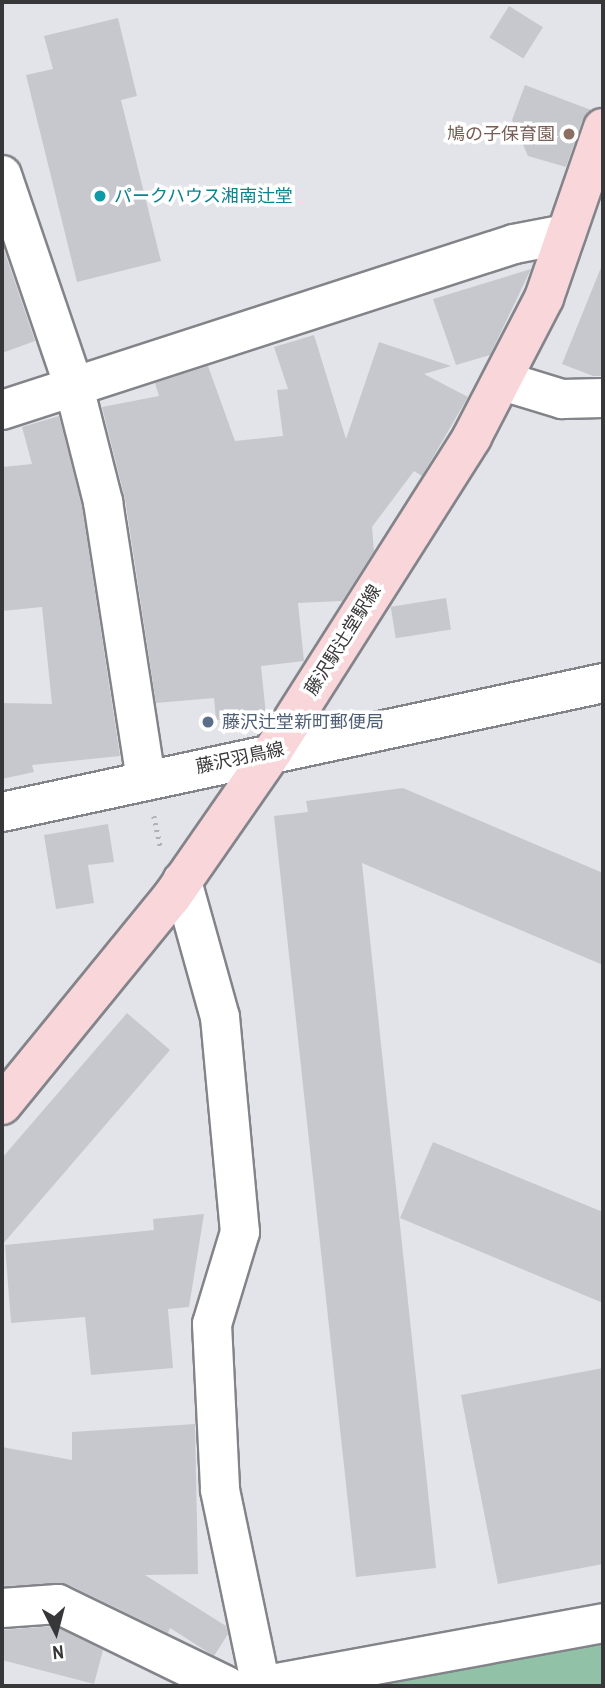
<!DOCTYPE html>
<html>
<head>
<meta charset="utf-8">
<style>
  body { margin:0 }
  #map { position:relative; width:605px; height:1688px; overflow:hidden; background:#e3e4ea; font-family:"Archivo Narrow","Noto Sans JP",sans-serif }
  div>[style] { position:absolute }
  .green>* { inset:0; background:#91c1a7 }
  .building>* { inset:0; background:#c7c8cd; transform-origin:0 0 }
  .path>* { height:4.5px; margin-top:-2.25px; transform-origin:0; background:repeating-linear-gradient(90deg,#afb0b5 0 2px,transparent 0 7px) }
  .roads { filter:drop-shadow(2px 0 #838489) drop-shadow(-2px 0 #838489) drop-shadow(0 2px #838489) drop-shadow(0 -2px #838489) }
  .minor>* { height:38px; margin:-19px; padding:0 19px; transform-origin:19px; border-radius:19px; background:#fff }
  .major>* { height:38px; margin:-19px; padding:0 19px; transform-origin:19px; border-radius:19px; background:#f8d6da }
  .dots>* { width:19px; height:19px; translate:-50% -50%; box-sizing:border-box; border:4px solid #fff; border-radius:50% }
  span { translate:-50% -50%; white-space:nowrap; text-align:center; line-height:1.15; -webkit-text-stroke:7px #fff; paint-order:stroke }
  .education-label { font-size:18px; color:#785e54 }
  .right { translate:-100% -50%; text-align:right }
  .culture-label { font-size:18px; color:#0d838f }
  .left { translate:0 -50%; text-align:left }
  .street-label { font-size:18px; color:#373739 }
  .service-label { font-size:18px; color:#4e5e75 }
  .frame { position:absolute; inset:0; border:4px solid #373739; pointer-events:none }
  .north { position:absolute; left:21px; top:1597px; width:70px; height:70px; -webkit-text-stroke:5px #fff; paint-order:stroke; rotate:174deg; font-size:19px; font-weight:700; line-height:28px; text-align:center; color:#373739 }
  .north::after { content:''; display:block; margin:auto; width:24px; height:32px; background:#373739; clip-path:polygon(50% 0,100% 100%,50% 72%,0 100%) }
</style>
</head>
<body>
<div id="map">
  <div class="green">
    <div style="clip-path:polygon(603px 1641px,603px 1686px,381px 1686px)"></div>
  </div>
  <div class="building">
    <div style="left:509px;top:6px;width:40px;height:37px;rotate:32deg"></div>
    <div style="clip-path:polygon(118px 18px,137px 96px,121px 100px,161px 261px,77px 282px,26px 75px,53px 69px,44px 36px)"></div>
    <div style="clip-path:polygon(525px 85px,591px 110px,582px 121px,566px 167px,528px 156px,512px 120px)"></div>
    <div style="clip-path:polygon(4px 250px,35px 341px,2px 353px,2px 251px)"></div>
    <div style="clip-path:polygon(602px 265px,603px 376px,593px 376px,562px 364px)"></div>
    <div style="clip-path:polygon(531px 269px,490px 355px,456px 365px,433px 299px)"></div>
    <div style="clip-path:polygon(314px 335px,346px 439px,379px 342px,451px 366px,424px 374px,468px 397px,422px 476px,414px 471px,372px 527px,374px 551px,342px 601px,298px 603px,304px 661px,261px 666px,266px 715px,216px 720px,214px 698px,156px 703px,125px 499px,102px 407px,159px 396px,155px 383px,208px 366px,235px 441px,283px 436px,277px 390px,288px 389px,274px 347px)"></div>
    <div style="clip-path:polygon(59px 416px,82px 506px,120px 756px,32px 765px,34px 772px,2px 779px,2px 703px,52px 704px,42px 607px,2px 611px,2px 467px,32px 464px,22px 427px)"></div>
    <div style="left:446px;top:598px;width:32px;height:56px;rotate:81deg"></div>
    <div style="clip-path:polygon(403px 788px,603px 873px,603px 965px,362px 863px,436px 1568px,356px 1577px,274px 816px,308px 812px,306px 801px)"></div>
    <div style="clip-path:polygon(108px 824px,114px 862px,88px 865px,94px 903px,56px 909px,44px 835px)"></div>
    <div style="clip-path:polygon(127px 1013px,170px 1050px,2px 1245px,2px 1158px)"></div>
    <div style="clip-path:polygon(433px 1142px,603px 1212px,603px 1303px,400px 1218px)"></div>
    <div style="clip-path:polygon(204px 1214px,189px 1307px,168px 1309px,173px 1368px,91px 1375px,85px 1317px,11px 1323px,5px 1245px,154px 1230px,153px 1219px)"></div>
    <div style="clip-path:polygon(603px 1368px,603px 1564px,498px 1584px,461px 1395px)"></div>
    <div style="clip-path:polygon(195px 1424px,198px 1574px,145px 1575px,226px 1626px,228px 1634px,214px 1656px,170px 1628px,168px 1633px,67px 1584px,2px 1586px,2px 1447px,72px 1460px,72px 1432px)"></div>
    <div style="clip-path:polygon(54px 1626px,103px 1650px,94px 1684px,2px 1660px,2px 1630px)"></div>
  </div>
  <div class="path">
    <div style="left:154px;top:816px;width:34px;rotate:78deg"></div>
  </div>
  <div class="roads">
    <div class="minor">
      <div style="left:2px;top:175px;width:224px;rotate:71.2deg"></div>
      <div style="left:74px;top:387px;width:119px;rotate:75.8deg"></div>
      <div style="left:103px;top:502px;width:280px;rotate:81.2deg"></div>
      <div style="left:503px;top:381px;width:62px;rotate:17deg"></div>
      <div style="left:562px;top:399px;width:41px;rotate:-1.4deg"></div>
      <div style="left:2px;top:410px;width:538px;rotate:-17.96deg"></div>
      <div style="left:514px;top:244px;width:53px;rotate:-10.9deg"></div>
      <div style="left:2px;top:812px;width:615px;rotate:-12.11deg"></div>
      <div style="left:182px;top:881px;width:141px;rotate:74.4deg"></div>
      <div style="left:220px;top:1017px;width:216px;rotate:84.7deg"></div>
      <div style="left:240px;top:1232px;width:96px;rotate:106.9deg"></div>
      <div style="left:212px;top:1324px;width:166px;rotate:87.2deg"></div>
      <div style="left:220px;top:1490px;width:200px;rotate:78.2deg"></div>
      <div style="left:2px;top:1608px;width:56px;rotate:-4.1deg"></div>
      <div style="left:58px;top:1604px;width:188px;rotate:25.9deg"></div>
      <div style="left:261px;top:1686px;width:348px;rotate:-10.4deg"></div>
    </div>
    <div class="major">
      <div style="left:2px;top:1105px;width:267px;rotate:-50.8deg"></div>
      <div style="left:171px;top:898px;width:179px;rotate:-55.2deg"></div>
      <div style="left:273px;top:751px;width:372px;rotate:-57.6deg"></div>
      <div style="left:472px;top:437px;width:157px;rotate:-62.6deg"></div>
      <div style="left:544px;top:298px;width:180px;rotate:-70.9deg"></div>
    </div>
  </div>
  <div class="dots">
    <div style="left:569px;top:134px;background:#8d6e63"></div>
    <div style="left:100px;top:196px;background:#0f9aa8"></div>
    <div style="left:208px;top:722px;background:#5c6f8a"></div>
  </div>
  <div class="education-label">
    <span class="right" style="left:555px;top:134px">鳩の子保育園</span>
  </div>
  <div class="culture-label">
    <span class="left" style="left:114px;top:196px">パークハウス湘南辻堂</span>
  </div>
  <div class="street-label">
    <span style="left:343px;top:640px;rotate:-58deg">藤沢駅辻堂駅線</span>
    <span style="left:240px;top:758px;rotate:-12deg">藤沢羽鳥線</span>
  </div>
  <div class="service-label">
    <span class="left" style="left:222px;top:722px">藤沢辻堂新町郵便局</span>
  </div>
  <div class="frame"></div>
  <div class="north">N</div>
</div>
</body>
</html>
